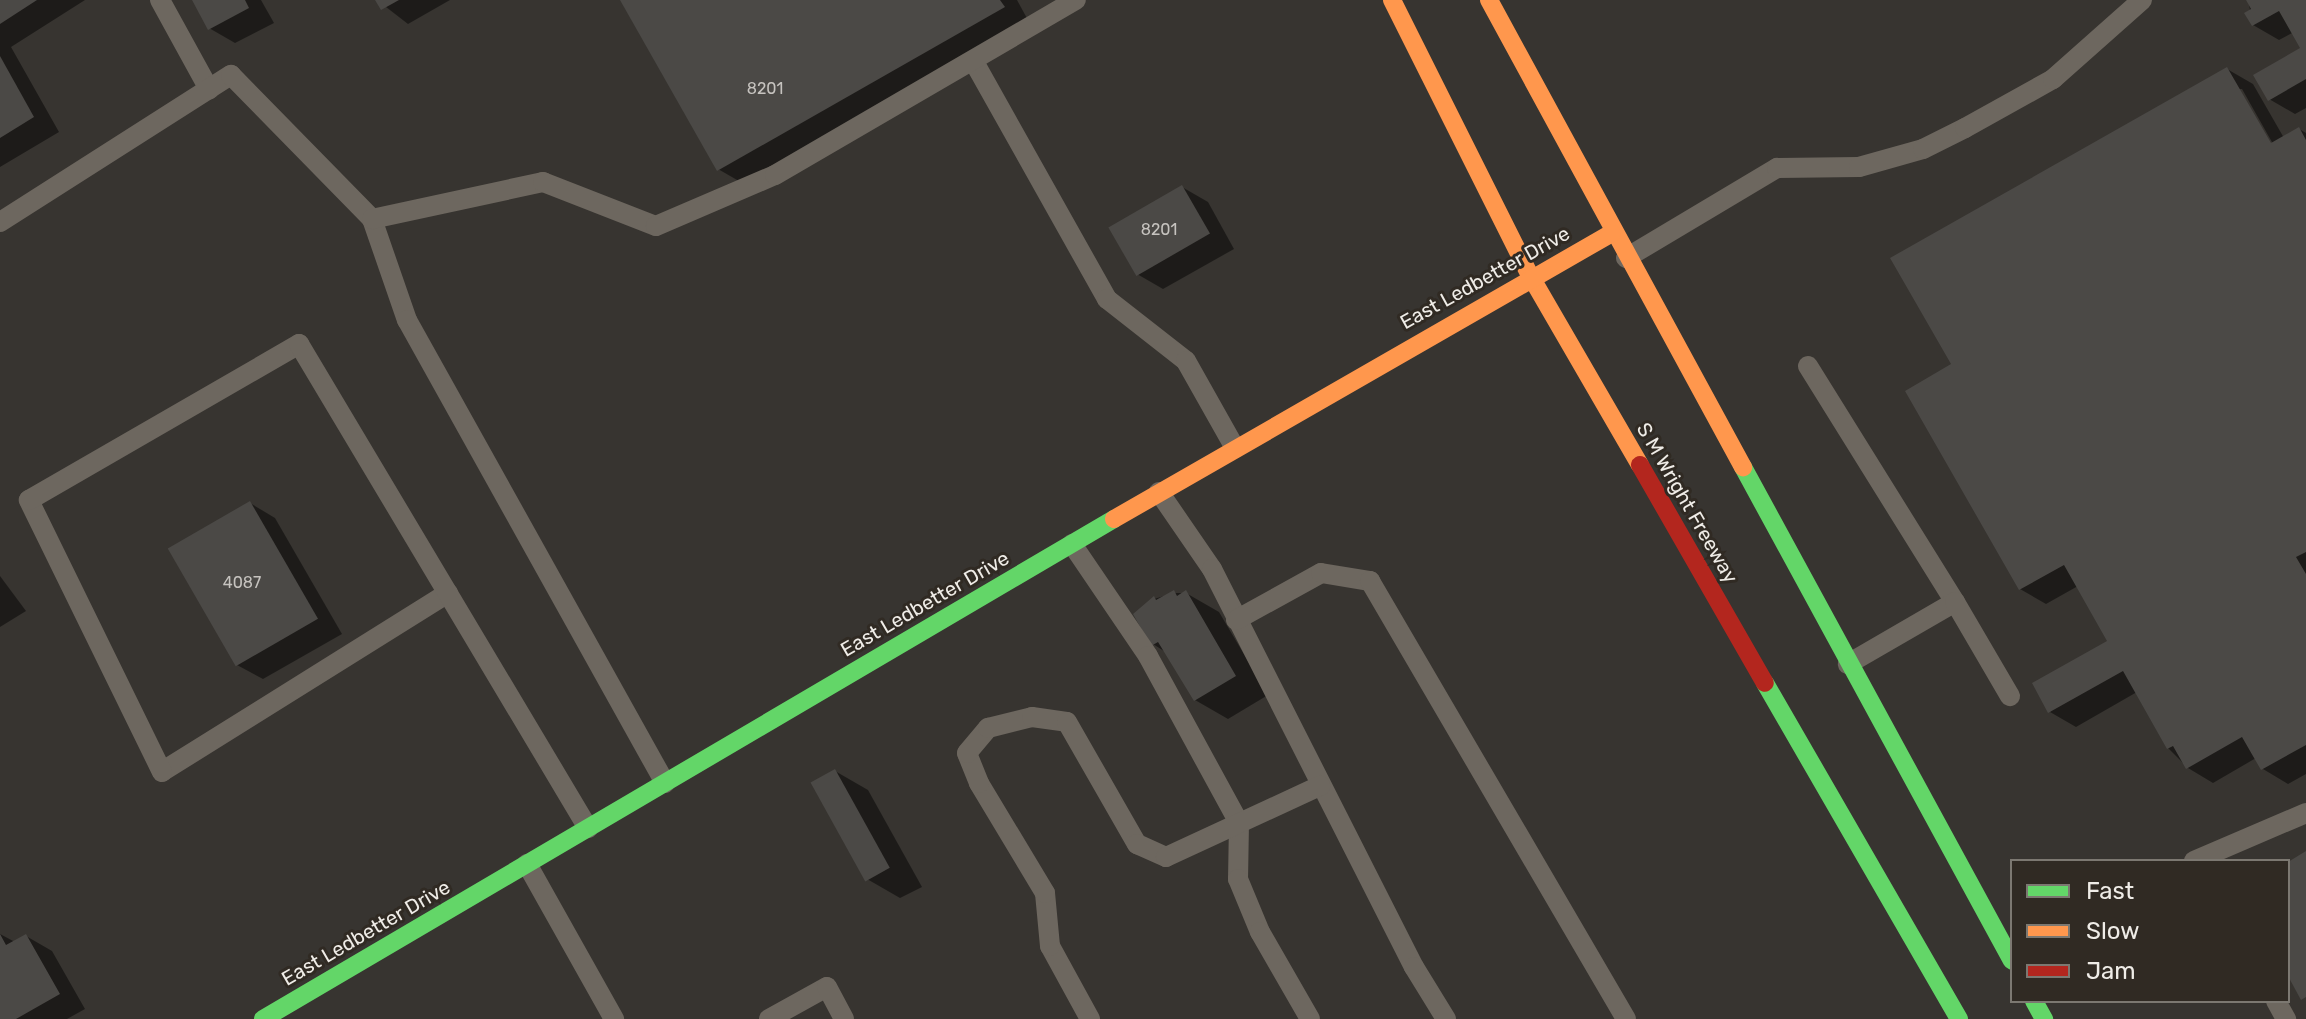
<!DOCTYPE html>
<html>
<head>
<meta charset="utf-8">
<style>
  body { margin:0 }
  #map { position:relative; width:2306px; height:1019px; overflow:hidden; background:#373430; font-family:Rubik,sans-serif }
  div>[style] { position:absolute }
  .shadow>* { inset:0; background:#0007 }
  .building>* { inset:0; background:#4b4946; transform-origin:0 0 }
  .lane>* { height:20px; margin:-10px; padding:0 10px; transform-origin:10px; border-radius:10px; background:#6d675f }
  .fast>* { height:18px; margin:-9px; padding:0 9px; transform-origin:9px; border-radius:9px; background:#63d668 }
  .slow>* { height:18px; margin:-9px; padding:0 9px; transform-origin:9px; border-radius:9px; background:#ff974d }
  .jam>* { height:18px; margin:-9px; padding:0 9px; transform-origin:9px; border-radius:9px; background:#b3261e }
  span { translate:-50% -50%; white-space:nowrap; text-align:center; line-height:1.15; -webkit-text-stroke:6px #302a23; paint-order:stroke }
  .number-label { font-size:16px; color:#c6c3bf }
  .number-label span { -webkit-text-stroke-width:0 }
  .street-label { font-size:20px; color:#efece7 }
  .legend { position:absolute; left:2010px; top:859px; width:280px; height:144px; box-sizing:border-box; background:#302a23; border:2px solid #7c7871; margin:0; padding:10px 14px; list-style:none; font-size:24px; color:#efece7 }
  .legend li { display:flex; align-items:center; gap:16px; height:40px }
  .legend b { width:40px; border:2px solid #7c7871 }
</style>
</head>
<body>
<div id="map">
  <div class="shadow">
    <div style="clip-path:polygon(0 0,85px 0,11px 47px,59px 132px,0 167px)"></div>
    <div style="clip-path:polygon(194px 0,261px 0,274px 23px,235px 43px,209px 28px)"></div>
    <div style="clip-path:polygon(377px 0,450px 0,408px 24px)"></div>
    <div style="clip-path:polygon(622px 0,1017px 0,1029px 22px,744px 184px,718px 169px)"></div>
    <div style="clip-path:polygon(2248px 0,2306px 0,2306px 108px,2295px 114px,2269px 99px,2303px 49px,2294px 32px,2279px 40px,2253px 25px)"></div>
    <div style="clip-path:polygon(evenodd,2227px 69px,2253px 84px,2284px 138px,2299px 129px,2306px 133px,2306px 774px,2288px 784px,2263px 769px,2256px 758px,2213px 783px,2188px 768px,2168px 748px,2137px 692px,2076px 727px,2050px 712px,2110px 642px,2078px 586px,2046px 604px,2020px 589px,1953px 365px,2227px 69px,2237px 89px,2242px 89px,2277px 151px,2274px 153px,2237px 89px)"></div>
    <div style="clip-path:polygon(1182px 187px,1208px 202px,1234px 249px,1163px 289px,1137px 274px)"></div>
    <div style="clip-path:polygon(250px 503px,275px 518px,342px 634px,263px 679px,237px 665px)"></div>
    <div style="clip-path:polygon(0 576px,26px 611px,0 627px)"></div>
    <div style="clip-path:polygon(1174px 593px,1186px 593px,1219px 612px,1268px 695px,1228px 719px,1195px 700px,1167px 653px,1153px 644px,1154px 599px)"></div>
    <div style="clip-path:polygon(835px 771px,868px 790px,922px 887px,900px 898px,867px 879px)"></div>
    <div style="clip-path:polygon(0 934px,15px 942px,26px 936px,52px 951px,85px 1009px,67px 1019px,1px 1019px)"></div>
  </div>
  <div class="building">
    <div style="clip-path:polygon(0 0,37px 0,0 24px)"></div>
    <div style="clip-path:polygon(192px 0,245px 0,249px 8px,208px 30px)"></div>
    <div style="clip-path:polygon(375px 0,399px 0,381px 10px)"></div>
    <div style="clip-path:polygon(620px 0,1000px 0,1005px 7px,717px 171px)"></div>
    <div style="clip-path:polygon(2246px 0,2306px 0,2306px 79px,2268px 101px,2253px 75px,2300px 48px,2279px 11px,2252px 26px,2244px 13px,2251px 9px)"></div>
    <div style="clip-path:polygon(0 56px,34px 117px,0 138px)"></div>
    <div style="clip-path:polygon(2227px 67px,2271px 143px,2299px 127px,2306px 140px,2306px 552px,2296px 557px,2306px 574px,2306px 745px,2261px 770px,2242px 737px,2186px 769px,2173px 746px,2167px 749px,2123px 671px,2048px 713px,2032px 683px,2107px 641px,2064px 565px,2019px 590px,1905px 391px,1951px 364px,1890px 258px)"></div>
    <div style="left:1182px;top:185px;width:56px;height:85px;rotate:60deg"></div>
    <div style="left:250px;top:501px;width:136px;height:95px;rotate:60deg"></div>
    <div style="clip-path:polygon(1174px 590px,1177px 596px,1186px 590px,1236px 676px,1194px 701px,1158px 642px,1151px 646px,1133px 614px,1154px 596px,1156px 600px)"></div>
    <div style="left:835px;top:769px;width:113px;height:28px;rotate:61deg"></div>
    <div style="clip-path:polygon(2306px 851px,2306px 997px,2301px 1000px,2288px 976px,2288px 862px)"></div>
    <div style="clip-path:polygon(0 934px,6px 945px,26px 934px,60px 994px,16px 1019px,0 1019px)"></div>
  </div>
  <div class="lane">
    <div style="left:160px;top:0;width:102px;rotate:61.2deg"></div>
    <div style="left:974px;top:62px;width:272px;rotate:60.7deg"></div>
    <div style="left:1107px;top:299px;width:100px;rotate:38.1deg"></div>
    <div style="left:1186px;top:361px;width:100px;rotate:60.6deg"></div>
    <div style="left:372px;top:219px;width:107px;rotate:70.9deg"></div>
    <div style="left:407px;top:320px;width:530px;rotate:60.87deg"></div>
    <div style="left:0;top:222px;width:274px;rotate:-32.5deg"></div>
    <div style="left:231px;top:75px;width:202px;rotate:45.6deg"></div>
    <div style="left:372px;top:219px;width:175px;rotate:-12.2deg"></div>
    <div style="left:543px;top:182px;width:121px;rotate:21.3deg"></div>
    <div style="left:656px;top:226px;width:129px;rotate:-23.2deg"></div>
    <div style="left:775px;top:175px;width:348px;rotate:-30.2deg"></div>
    <div style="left:1626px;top:258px;width:176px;rotate:-30.8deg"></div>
    <div style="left:1777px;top:168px;width:82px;rotate:-0.7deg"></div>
    <div style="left:1859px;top:167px;width:66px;rotate:-15.7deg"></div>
    <div style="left:1923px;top:149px;width:47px;rotate:-26.6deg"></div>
    <div style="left:1965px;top:128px;width:101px;rotate:-29.1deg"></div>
    <div style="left:2053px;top:79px;width:119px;rotate:-41.6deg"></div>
    <div style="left:1808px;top:366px;width:278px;rotate:58.1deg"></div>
    <div style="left:1955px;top:602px;width:124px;rotate:149.9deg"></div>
    <div style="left:1159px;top:492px;width:93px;rotate:55.5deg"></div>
    <div style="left:1212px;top:569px;width:446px;rotate:63.1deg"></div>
    <div style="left:1414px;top:967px;width:61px;rotate:58.4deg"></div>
    <div style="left:1072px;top:544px;width:135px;rotate:55.8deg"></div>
    <div style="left:1148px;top:656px;width:190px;rotate:61.4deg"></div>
    <div style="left:1239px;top:823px;width:56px;rotate:91deg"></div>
    <div style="left:1238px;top:879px;width:57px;rotate:67.5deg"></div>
    <div style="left:1260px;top:932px;width:100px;rotate:60.1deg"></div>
    <div style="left:448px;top:593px;width:337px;rotate:148deg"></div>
    <div style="left:162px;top:772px;width:303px;rotate:-116.1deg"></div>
    <div style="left:29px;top:500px;width:312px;rotate:-30deg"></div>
    <div style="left:299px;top:344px;width:564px;rotate:59.16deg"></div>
    <div style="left:1955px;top:602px;width:109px;rotate:59.7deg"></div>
    <div style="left:1236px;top:620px;width:97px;rotate:-28.9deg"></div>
    <div style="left:1321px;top:573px;width:50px;rotate:9.3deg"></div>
    <div style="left:1370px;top:581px;width:507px;rotate:59.69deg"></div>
    <div style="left:2194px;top:861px;width:122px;rotate:-23.2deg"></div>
    <div style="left:527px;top:864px;width:178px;rotate:60.7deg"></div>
    <div style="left:2276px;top:1001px;width:21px;rotate:61deg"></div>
    <div style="left:769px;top:1019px;width:66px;rotate:-28.9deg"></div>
    <div style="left:827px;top:987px;width:36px;rotate:62deg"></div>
    <div style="left:1090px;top:1019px;width:83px;rotate:-118.7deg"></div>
    <div style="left:1050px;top:946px;width:53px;rotate:-95.4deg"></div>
    <div style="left:1045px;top:893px;width:128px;rotate:-121deg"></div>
    <div style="left:979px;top:783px;width:32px;rotate:-112deg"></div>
    <div style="left:967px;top:753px;width:33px;rotate:-50deg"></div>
    <div style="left:988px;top:728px;width:45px;rotate:-14deg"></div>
    <div style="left:1032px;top:717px;width:35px;rotate:8deg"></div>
    <div style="left:1067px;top:722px;width:141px;rotate:60.2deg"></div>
    <div style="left:1137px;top:844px;width:32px;rotate:24deg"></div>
    <div style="left:1166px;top:857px;width:170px;rotate:-24.8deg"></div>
  </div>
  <div class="fast">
    <div style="left:1743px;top:467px;width:562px;rotate:61.43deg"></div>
    <div style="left:1765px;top:683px;width:388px;rotate:60deg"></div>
    <div style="left:2034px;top:1001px;width:21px;rotate:61deg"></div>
    <div style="left:263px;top:1019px;width:987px;rotate:-30.44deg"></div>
  </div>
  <div class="slow">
    <div style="left:1392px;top:0;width:310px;rotate:63.4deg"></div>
    <div style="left:1531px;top:277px;width:217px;rotate:59.9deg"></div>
    <div style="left:1489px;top:0;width:532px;rotate:61.46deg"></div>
    <div style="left:1114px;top:519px;width:574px;rotate:-29.87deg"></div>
  </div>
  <div class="jam">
    <div style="left:1640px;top:465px;width:251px;rotate:60.2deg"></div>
  </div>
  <div class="number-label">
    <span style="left:765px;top:89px">8201</span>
    <span style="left:1159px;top:230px">8201</span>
    <span style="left:242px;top:583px">4087</span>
  </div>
  <div class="street-label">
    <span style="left:1485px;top:278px;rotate:-29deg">East Ledbetter Drive</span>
    <span style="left:1687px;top:503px;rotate:60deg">S M Wright Freeway</span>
    <span style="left:925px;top:604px;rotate:-30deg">East Ledbetter Drive</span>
    <span style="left:366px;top:933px;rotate:-30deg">East Ledbetter Drive</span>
  </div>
  <ul class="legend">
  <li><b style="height:10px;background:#63d668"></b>Fast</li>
  <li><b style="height:10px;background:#ff974d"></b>Slow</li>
  <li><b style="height:10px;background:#b3261e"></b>Jam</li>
  </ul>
</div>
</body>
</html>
